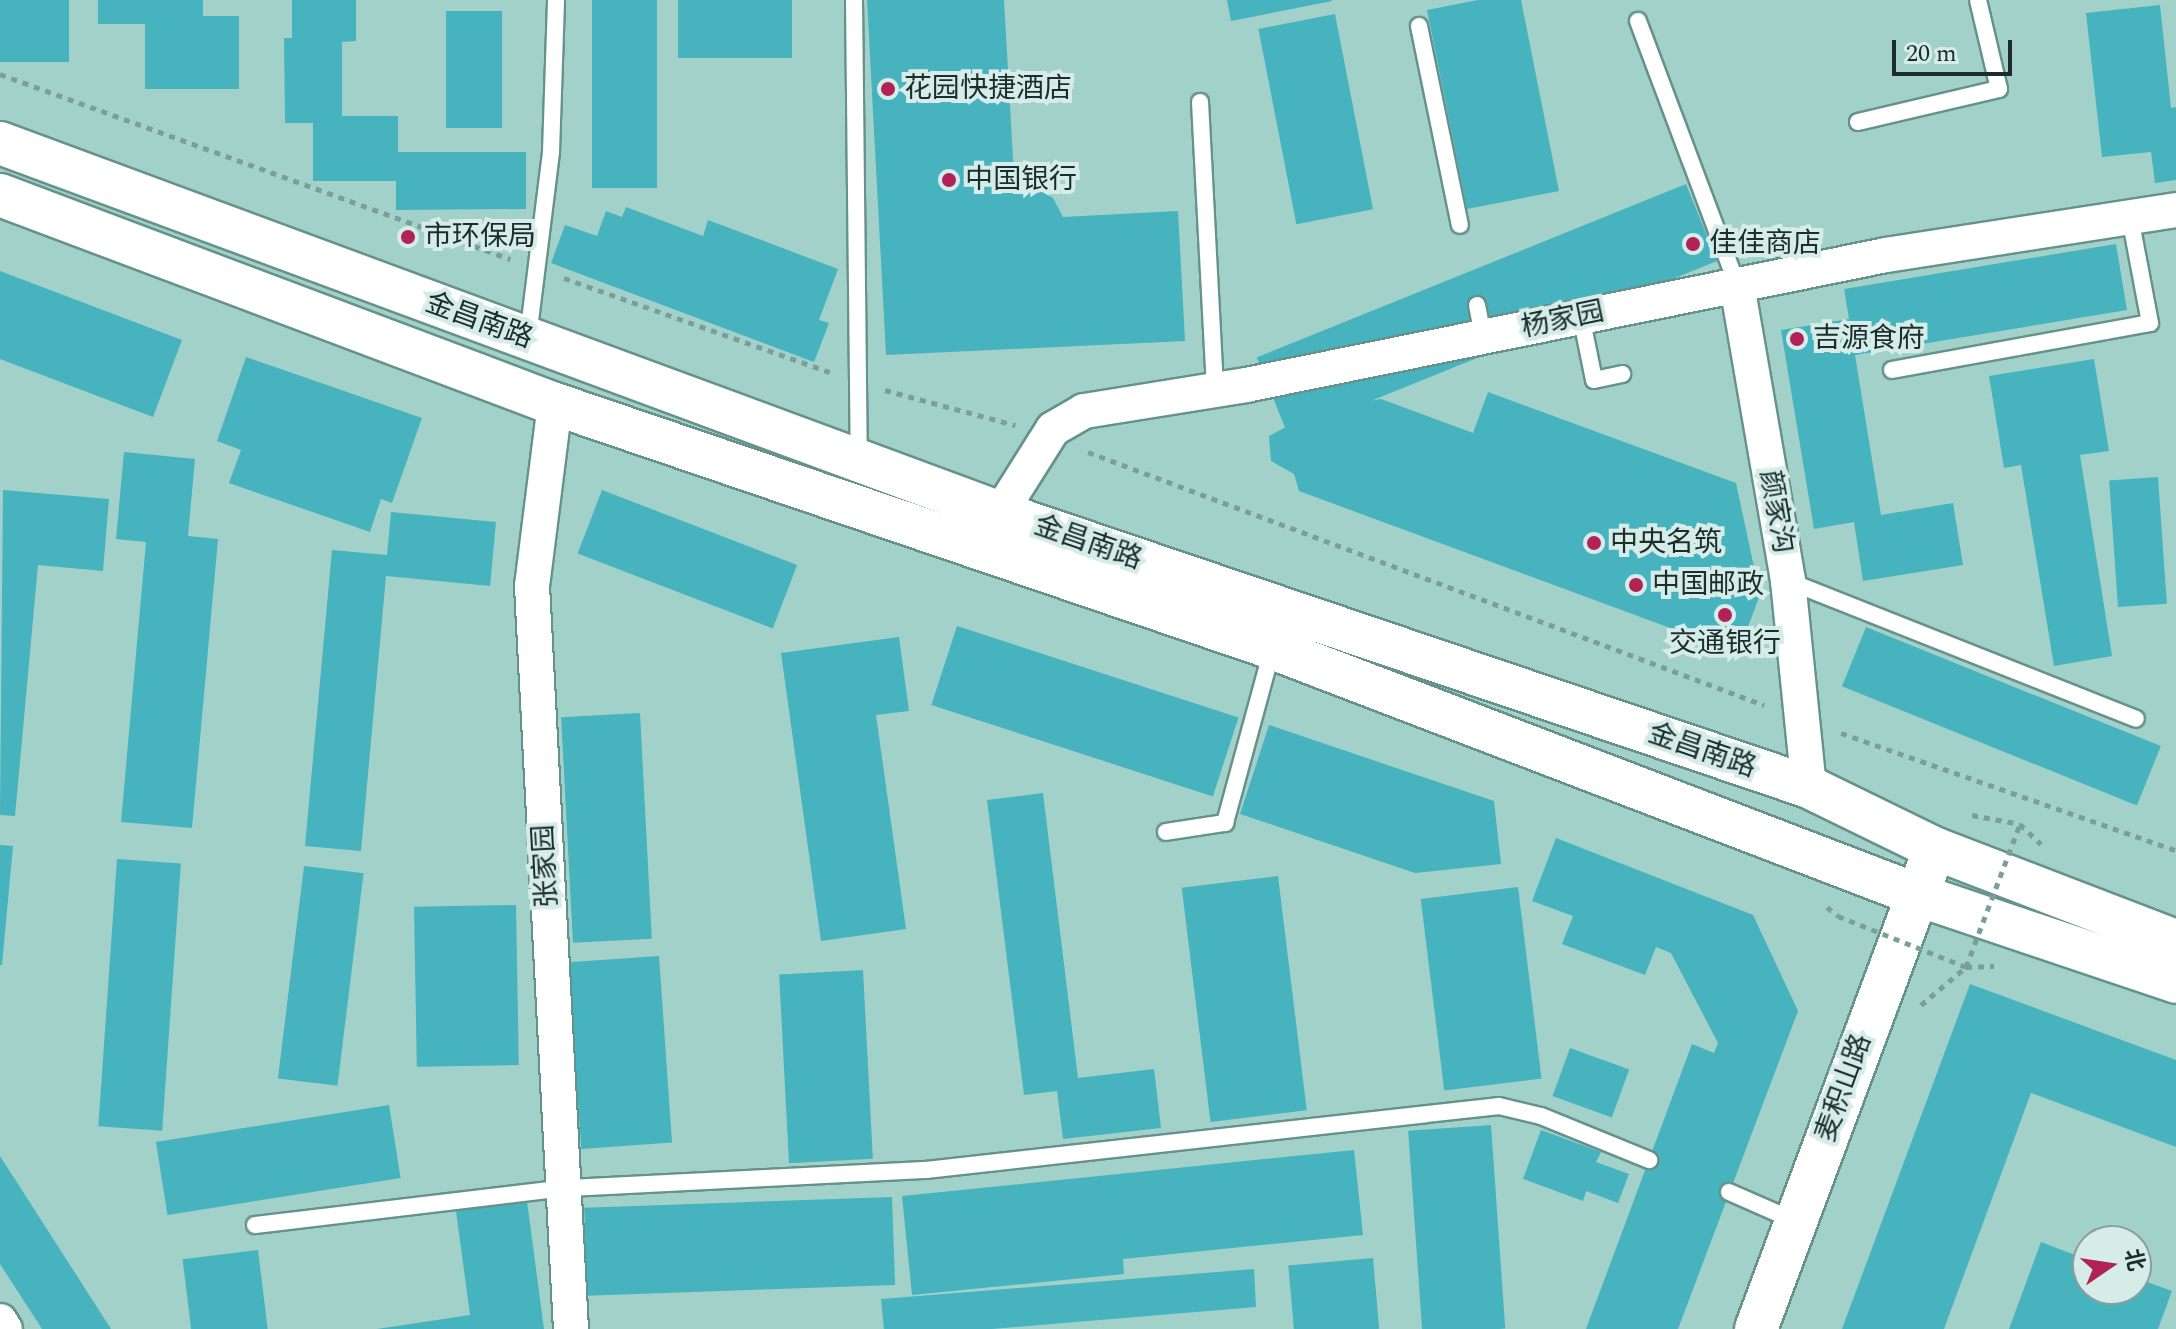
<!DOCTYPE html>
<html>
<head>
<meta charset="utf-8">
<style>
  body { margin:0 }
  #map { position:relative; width:2176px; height:1329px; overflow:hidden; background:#a2d1ca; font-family:Spectral,"Noto Sans SC",serif }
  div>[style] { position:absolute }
  .building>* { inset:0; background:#46b3bf; transform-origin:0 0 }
  .path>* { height:5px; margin-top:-2.5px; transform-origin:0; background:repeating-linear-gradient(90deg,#789f99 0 6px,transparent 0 12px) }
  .roads { filter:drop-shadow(2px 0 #65938c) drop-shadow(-2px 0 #65938c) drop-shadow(0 2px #65938c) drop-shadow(0 -2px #65938c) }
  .service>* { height:16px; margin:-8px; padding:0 8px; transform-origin:8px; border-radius:8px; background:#fff }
  .minor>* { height:34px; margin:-17px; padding:0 17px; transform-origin:17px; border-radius:17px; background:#fff }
  .tertiary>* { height:42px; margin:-21px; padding:0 21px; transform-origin:21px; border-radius:21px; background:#fff }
  .path-bridge>* { height:5px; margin-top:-2.5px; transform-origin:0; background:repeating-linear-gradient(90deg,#789f99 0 6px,transparent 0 12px) }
  .dots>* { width:22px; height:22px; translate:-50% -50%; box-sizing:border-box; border:4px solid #d5ece9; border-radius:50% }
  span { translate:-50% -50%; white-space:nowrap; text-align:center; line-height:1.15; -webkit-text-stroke:8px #d5ece9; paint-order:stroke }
  .poi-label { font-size:28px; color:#1b2e2b }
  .left { translate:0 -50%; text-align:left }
  .street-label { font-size:28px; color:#1b2e2b }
  .north { position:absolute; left:2072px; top:1225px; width:80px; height:80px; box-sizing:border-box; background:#d5ece9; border:2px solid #8ba09d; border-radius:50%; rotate:77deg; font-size:22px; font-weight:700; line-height:32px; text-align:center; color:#1b2e2b }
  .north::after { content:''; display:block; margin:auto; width:28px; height:36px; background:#b12256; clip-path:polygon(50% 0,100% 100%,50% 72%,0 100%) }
  .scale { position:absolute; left:1892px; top:40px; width:120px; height:36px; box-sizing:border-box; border:4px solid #1b2e2b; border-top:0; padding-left:10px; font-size:24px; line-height:28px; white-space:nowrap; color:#1b2e2b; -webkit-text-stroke:6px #d5ece9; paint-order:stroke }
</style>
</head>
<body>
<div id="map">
  <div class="building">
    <div style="left:0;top:0;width:69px;height:62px"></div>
    <div style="clip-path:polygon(98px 0,203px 0,203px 16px,239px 16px,239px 89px,145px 89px,145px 24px,98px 24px)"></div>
    <div style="clip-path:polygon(292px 0,356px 0,356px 41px,342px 42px,342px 116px,398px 116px,398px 152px,526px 152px,526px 209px,396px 210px,396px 181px,313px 181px,313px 123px,285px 123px,284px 38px,292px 38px)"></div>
    <div style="left:592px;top:0;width:65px;height:188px"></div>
    <div style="left:678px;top:0;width:114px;height:58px"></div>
    <div style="clip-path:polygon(867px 0,1004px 0,1014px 176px,1053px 198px,1063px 217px,1178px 211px,1185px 341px,886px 355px)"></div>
    <div style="clip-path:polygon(1227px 0,1331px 0,1332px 1px,1231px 21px)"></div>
    <div style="clip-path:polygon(1478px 0,1521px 0,1559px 191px,1467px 209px,1427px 10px)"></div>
    <div style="clip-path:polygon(2160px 5px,2171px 108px,2176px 107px,2176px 180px,2155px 183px,2151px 152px,2102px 157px,2086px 13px)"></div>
    <div style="left:502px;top:11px;width:117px;height:56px;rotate:90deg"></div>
    <div style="left:1335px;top:14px;width:199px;height:78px;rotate:79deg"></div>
    <div style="left:1686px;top:184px;width:83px;height:463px;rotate:68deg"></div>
    <div style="clip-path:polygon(626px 207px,703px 236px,708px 220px,838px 269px,819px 320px,829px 323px,814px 362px,551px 263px,565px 225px,597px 236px,606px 211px,622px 217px)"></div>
    <div style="clip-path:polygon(2116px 244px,2127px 310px,1855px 355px,1881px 515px,1953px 503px,1963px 565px,1863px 581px,1854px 522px,1814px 529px,1781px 330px,1849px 319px,1844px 289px)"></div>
    <div style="clip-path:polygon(0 271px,182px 340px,153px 417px,0 359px)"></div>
    <div style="clip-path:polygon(246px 357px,422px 418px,392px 503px,381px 499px,370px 532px,229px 483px,241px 450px,217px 441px)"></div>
    <div style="clip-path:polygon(2094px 359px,2109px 451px,2080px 455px,2112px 656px,2054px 666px,2021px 465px,2004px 468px,1989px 376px)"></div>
    <div style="clip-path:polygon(1488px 392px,1736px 483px,1760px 595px,1738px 653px,1299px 491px,1294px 474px,1271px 461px,1269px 436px,1288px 426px,1284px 415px,1381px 399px,1473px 433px)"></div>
    <div style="clip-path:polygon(124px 452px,195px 459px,188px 536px,218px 539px,192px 828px,121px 822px,146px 542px,116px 539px)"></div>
    <div style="left:2158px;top:477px;width:127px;height:49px;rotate:86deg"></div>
    <div style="clip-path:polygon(3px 490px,109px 499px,103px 571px,38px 565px,15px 816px,0 815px)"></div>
    <div style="left:602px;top:490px;width:209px;height:68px;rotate:21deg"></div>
    <div style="clip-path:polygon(391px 512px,496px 522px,490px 586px,386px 576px,361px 851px,305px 846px,332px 550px,387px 555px)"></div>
    <div style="left:957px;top:626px;width:296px;height:83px;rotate:18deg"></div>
    <div style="left:1866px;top:627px;width:318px;height:64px;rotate:22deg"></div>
    <div style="clip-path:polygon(899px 637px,909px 711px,876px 715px,906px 929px,821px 941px,781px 653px)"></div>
    <div style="left:640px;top:713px;width:226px;height:79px;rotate:87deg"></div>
    <div style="clip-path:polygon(1269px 725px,1494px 801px,1501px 864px,1415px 873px,1240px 814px)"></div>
    <div style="clip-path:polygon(1043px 793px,1078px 1078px,1154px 1069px,1161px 1128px,1063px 1139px,1057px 1091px,1024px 1095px,987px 800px)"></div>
    <div style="clip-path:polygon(1556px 838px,1753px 915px,1798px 1011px,1678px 1329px,1586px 1329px,1692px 1044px,1714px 1053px,1718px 1043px,1671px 953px,1656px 947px,1645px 975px,1562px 944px,1573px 916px,1532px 901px)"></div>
    <div style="clip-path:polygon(0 845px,13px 846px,2px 965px,0 965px)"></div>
    <div style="left:117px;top:859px;width:64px;height:268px;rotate:4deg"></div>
    <div style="left:304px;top:866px;width:60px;height:214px;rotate:7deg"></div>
    <div style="left:1278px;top:876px;width:236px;height:97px;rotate:83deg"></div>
    <div style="left:1518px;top:887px;width:193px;height:98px;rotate:83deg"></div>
    <div style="left:516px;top:905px;width:160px;height:102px;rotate:89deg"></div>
    <div style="left:659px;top:956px;width:187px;height:91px;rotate:86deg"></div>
    <div style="left:863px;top:970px;width:189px;height:84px;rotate:87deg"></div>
    <div style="clip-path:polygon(1970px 984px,2176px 1060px,2176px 1147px,2031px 1093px,1944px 1329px,1842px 1329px)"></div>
    <div style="left:1570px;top:1048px;width:63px;height:51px;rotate:20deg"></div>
    <div style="left:389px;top:1105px;width:74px;height:236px;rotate:81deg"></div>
    <div style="left:1491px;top:1125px;width:204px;height:83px;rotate:86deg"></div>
    <div style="clip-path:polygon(1541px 1130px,1601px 1152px,1596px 1162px,1629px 1174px,1618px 1203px,1586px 1191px,1583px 1201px,1523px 1179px)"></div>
    <div style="clip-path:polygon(1354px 1150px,1363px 1235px,1123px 1259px,1124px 1274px,912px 1295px,902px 1196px)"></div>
    <div style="clip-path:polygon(0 1156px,111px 1329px,42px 1329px,0 1264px)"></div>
    <div style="left:892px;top:1197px;width:88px;height:308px;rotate:88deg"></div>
    <div style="clip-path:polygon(527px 1201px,544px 1329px,377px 1329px,470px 1315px,456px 1211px)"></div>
    <div style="clip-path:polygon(2041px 1242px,2088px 1260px,2088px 1289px,2136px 1289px,2136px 1278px,2172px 1291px,2158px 1329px,2009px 1329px)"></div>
    <div style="left:258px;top:1250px;width:80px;height:76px;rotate:83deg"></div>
    <div style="left:1373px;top:1258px;width:71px;height:85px;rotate:85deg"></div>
    <div style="clip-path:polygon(1254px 1269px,1256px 1307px,992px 1329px,884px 1329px,881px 1299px)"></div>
  </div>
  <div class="path">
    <div style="left:0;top:74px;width:543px;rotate:19.94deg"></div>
    <div style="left:564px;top:278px;width:282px;rotate:19.5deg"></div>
    <div style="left:885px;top:390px;width:135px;rotate:15.1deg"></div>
    <div style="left:1088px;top:452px;width:722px;rotate:20.52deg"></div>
    <div style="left:1841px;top:733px;width:355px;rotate:19.3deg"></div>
    <div style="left:1972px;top:815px;width:49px;rotate:10.6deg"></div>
    <div style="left:2020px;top:824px;width:29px;rotate:44deg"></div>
    <div style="left:1827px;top:907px;width:14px;rotate:39deg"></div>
    <div style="left:1921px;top:1005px;width:59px;rotate:-40.2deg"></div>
    <div style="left:1966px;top:967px;width:28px;rotate:-2deg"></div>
  </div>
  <div class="roads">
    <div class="service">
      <div style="left:854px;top:0;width:459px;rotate:89.4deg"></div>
      <div style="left:1638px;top:21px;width:282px;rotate:69.4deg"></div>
      <div style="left:1419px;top:26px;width:203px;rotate:78.4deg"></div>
      <div style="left:1200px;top:102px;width:288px;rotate:87deg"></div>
      <div style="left:1858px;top:122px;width:145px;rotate:-13.2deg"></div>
      <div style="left:1999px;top:89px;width:91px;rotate:-103.3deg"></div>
      <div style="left:1477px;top:305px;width:33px;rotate:79deg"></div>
      <div style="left:1581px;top:316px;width:65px;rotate:78.5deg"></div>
      <div style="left:1594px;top:380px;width:29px;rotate:-12deg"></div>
      <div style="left:528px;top:337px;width:186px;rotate:-82.9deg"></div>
      <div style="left:551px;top:152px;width:152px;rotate:-88.1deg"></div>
      <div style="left:1892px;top:370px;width:262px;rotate:-10.3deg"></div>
      <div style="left:2150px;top:323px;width:108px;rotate:-100.7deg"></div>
      <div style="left:1788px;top:581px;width:374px;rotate:21.6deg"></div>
      <div style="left:1166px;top:832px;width:60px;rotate:-8.7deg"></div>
      <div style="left:1225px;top:823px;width:179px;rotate:-74.8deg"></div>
      <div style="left:1729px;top:1192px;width:72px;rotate:23.7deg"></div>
      <div style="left:255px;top:1225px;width:314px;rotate:-6.8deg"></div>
      <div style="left:567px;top:1188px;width:359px;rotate:-2.9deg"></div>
      <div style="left:926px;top:1170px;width:577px;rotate:-6.37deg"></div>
      <div style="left:1499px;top:1106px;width:43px;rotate:13.4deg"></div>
      <div style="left:1541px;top:1116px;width:117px;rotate:22.2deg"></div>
    </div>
    <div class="minor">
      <div style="left:1737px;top:285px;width:300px;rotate:80.2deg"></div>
      <div style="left:1788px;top:581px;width:207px;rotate:84.2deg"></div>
      <div style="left:555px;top:404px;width:183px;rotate:97.2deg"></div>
      <div style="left:532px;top:586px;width:744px;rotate:87deg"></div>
      <div style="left:1000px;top:513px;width:99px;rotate:-57.8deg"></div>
      <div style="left:1053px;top:429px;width:36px;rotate:-30deg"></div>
      <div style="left:1084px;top:411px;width:164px;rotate:-9.1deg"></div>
      <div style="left:1246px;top:385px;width:653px;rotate:-11.48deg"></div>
      <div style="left:1886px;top:255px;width:293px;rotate:-8.8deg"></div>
      <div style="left:0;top:1321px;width:9px;rotate:58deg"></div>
    </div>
    <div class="tertiary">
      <div style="left:0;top:143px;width:1066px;rotate:20.3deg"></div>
      <div style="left:1000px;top:513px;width:854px;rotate:18.71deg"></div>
      <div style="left:1809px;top:787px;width:141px;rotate:26deg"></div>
      <div style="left:1936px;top:849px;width:257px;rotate:21deg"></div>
      <div style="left:0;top:195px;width:593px;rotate:20.64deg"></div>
      <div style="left:555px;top:404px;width:757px;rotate:18.79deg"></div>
      <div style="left:1272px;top:648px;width:688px;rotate:20.94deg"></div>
      <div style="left:1915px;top:894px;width:275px;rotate:18.6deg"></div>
      <div style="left:1756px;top:1329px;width:491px;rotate:-69.6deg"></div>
    </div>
  </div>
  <div class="path-bridge">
    <div style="left:1838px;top:916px;width:138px;rotate:21.7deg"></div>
    <div style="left:1966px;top:967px;width:153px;rotate:-69.3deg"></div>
  </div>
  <div class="dots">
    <div style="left:888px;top:89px;background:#b12256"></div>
    <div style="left:949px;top:180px;background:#b12256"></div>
    <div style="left:408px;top:237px;background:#b12256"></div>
    <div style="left:1693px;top:244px;background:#b12256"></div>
    <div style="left:1797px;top:339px;background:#b12256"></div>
    <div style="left:1594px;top:543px;background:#b12256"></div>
    <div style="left:1636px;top:585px;background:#b12256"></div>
    <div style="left:1725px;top:615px;background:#b12256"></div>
  </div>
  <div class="poi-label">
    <span class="left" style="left:904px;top:89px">花园快捷酒店</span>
    <span class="left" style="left:965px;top:180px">中国银行</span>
    <span class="left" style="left:424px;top:237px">市环保局</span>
    <span class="left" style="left:1709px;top:244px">佳佳商店</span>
    <span class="left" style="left:1813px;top:339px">吉源食府</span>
    <span class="left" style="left:1610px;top:543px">中央名筑</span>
    <span class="left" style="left:1652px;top:585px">中国邮政</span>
    <span style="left:1725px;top:644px">交通银行</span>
  </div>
  <div class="street-label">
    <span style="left:1563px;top:320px;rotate:-12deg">杨家园</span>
    <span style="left:479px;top:321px;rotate:20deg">金昌南路</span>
    <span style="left:1776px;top:512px;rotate:80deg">颜家沟</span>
    <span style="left:1088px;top:543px;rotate:19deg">金昌南路</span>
    <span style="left:1702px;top:751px;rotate:19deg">金昌南路</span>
    <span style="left:546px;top:866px;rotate:-93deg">张家园</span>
    <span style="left:1844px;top:1088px;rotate:-70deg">麦积山路</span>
  </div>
  <div class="north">北</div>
  <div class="scale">20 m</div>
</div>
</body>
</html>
